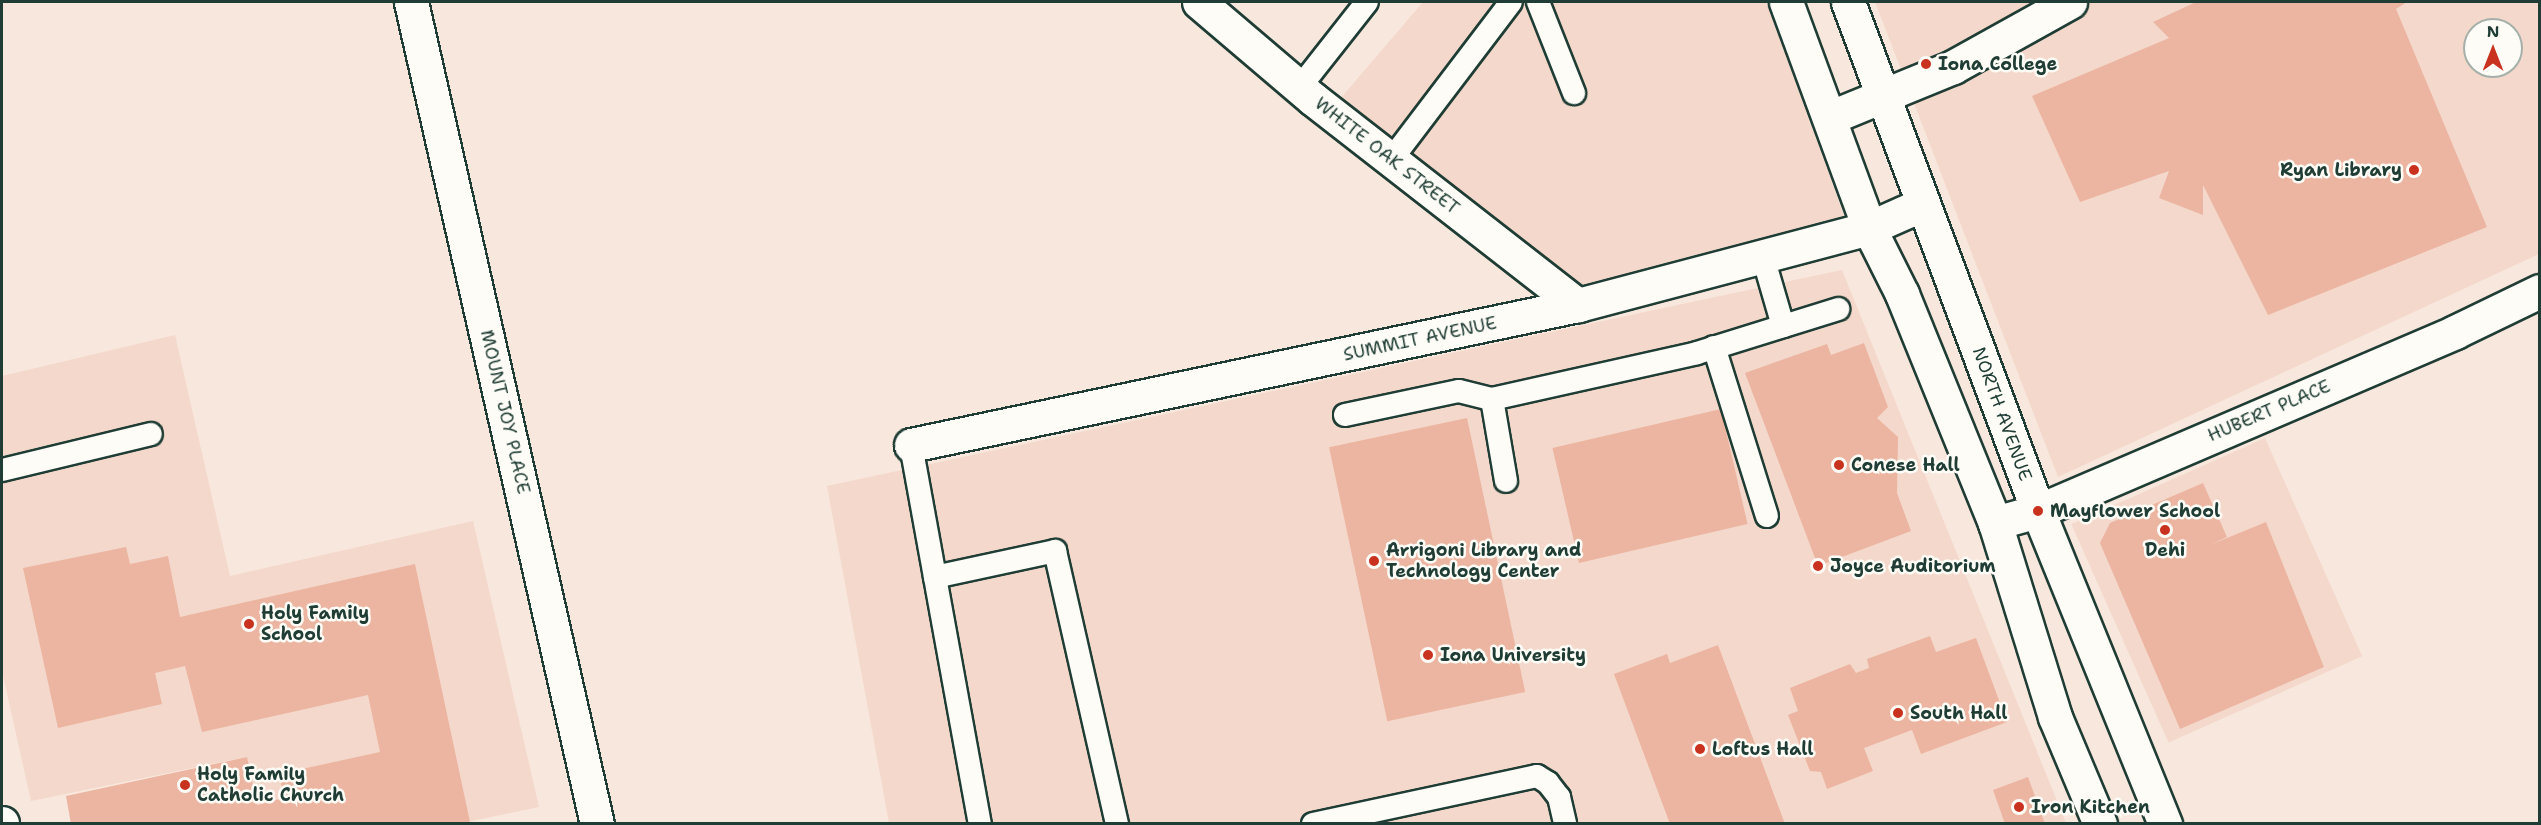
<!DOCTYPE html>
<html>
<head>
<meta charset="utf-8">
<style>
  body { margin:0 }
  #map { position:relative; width:2541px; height:825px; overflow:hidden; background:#f8e7dd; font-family:"Shantell Sans",sans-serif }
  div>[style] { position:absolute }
  .built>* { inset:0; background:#f4d8cb; transform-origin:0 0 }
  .building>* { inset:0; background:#ecb5a1; transform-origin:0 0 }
  .roads { filter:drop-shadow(2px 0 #1f3d34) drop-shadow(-2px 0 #1f3d34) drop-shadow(0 2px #1f3d34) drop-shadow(0 -2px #1f3d34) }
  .lane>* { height:22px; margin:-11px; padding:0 11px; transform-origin:11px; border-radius:11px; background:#fdfcf7 }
  .street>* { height:33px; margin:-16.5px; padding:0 16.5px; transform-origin:16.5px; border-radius:16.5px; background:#fdfcf7 }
  .primary>* { height:33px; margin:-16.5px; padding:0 16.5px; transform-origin:16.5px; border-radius:16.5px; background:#fdfcf7 }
  .dots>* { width:16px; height:16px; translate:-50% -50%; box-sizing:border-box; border:3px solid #fdfcf7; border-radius:50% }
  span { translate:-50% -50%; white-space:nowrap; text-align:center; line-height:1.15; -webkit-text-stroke:5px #fdfcf7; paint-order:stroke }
  .poi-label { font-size:18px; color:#1f3d34; font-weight:700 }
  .left { translate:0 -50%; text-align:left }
  .right { translate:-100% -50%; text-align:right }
  .street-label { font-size:18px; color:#1f3d34 }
  .frame { position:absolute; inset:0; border:3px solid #1f3d34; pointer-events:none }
  .north { position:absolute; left:2463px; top:18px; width:60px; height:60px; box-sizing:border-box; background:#fdfcf7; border:2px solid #a4b0a9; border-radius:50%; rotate:0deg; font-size:16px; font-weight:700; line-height:24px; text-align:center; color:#1f3d34 }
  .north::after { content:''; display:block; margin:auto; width:21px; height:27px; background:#c8321e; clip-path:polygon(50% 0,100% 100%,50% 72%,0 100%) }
</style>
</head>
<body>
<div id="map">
  <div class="built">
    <div style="clip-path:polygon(1423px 2px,1766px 2px,1844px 216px,1581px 285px,1340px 99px)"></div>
    <div style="clip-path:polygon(evenodd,1875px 2px,2539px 2px,2539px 254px,2058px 477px,1875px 2px,2475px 30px,2511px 30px,2511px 66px,2475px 66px,2475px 30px)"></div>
    <div style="clip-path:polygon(1842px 270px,2066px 823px,889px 823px,827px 486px)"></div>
    <div style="clip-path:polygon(175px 335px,230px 576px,473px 521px,539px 807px,462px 823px,396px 823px,381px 753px,279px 774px,284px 798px,257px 805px,246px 757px,31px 801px,2px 671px,2px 376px)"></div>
    <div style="left:2265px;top:438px;width:239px;height:212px;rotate:66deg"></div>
  </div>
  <div class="building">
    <div style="clip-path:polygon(2196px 2px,2407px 2px,2396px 9px,2487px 227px,2268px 315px,2203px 185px,2203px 215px,2159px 198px,2169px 171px,2080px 202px,2032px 96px,2169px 38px,2153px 22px)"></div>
    <div style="clip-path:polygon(1864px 343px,1888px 407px,1877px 418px,1898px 437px,1897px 493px,1911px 531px,1818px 566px,1745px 373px,1827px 344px,1831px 355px)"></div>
    <div style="left:1721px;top:409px;width:118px;height:173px;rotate:77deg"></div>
    <div style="left:1467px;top:418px;width:280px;height:141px;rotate:78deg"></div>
    <div style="clip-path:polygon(2203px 483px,2227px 537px,2210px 545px,2266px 522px,2324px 667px,2180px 729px,2100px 543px,2110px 523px)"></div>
    <div style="clip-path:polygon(126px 547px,130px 564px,168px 556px,180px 617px,415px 564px,470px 822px,71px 824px,66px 796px,247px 757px,257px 805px,284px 798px,279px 774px,380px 752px,368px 695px,202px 732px,185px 666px,155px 673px,162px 704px,58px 728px,23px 568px)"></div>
    <div style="clip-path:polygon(1930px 636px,1936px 652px,1976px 638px,2007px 722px,1921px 754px,1912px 730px,1864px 748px,1873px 771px,1827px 789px,1821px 772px,1810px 771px,1788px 715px,1798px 711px,1790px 688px,1850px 664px,1856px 673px,1869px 668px,1867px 659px)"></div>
    <div style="clip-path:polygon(1718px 645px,1785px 824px,1670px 824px,1614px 674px,1667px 654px,1670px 663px)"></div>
    <div style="clip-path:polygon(2028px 777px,2045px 824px,2005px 824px,1993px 790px)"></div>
  </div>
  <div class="roads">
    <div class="lane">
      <div style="left:1538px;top:2px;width:98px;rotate:68.4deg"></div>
      <div style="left:1300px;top:87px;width:108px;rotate:-51.8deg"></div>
      <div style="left:1391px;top:160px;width:198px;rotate:-52.8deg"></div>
      <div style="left:1763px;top:257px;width:72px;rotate:73.8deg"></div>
      <div style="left:1714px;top:347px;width:177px;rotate:72.6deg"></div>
      <div style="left:1492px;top:399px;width:83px;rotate:80.3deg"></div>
      <div style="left:1345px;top:415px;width:116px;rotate:-11.9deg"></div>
      <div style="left:1459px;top:391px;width:34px;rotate:14deg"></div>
      <div style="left:1492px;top:399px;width:210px;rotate:-12.6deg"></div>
      <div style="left:1697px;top:353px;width:148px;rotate:-17.3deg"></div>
      <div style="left:911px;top:445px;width:385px;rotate:79.7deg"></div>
      <div style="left:2px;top:470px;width:153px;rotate:-13.6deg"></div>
      <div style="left:935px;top:577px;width:123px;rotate:-12.2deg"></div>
      <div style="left:1055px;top:551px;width:280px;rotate:77.2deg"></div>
      <div style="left:1313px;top:824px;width:229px;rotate:-12.1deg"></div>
      <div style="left:1537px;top:776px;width:13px;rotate:32deg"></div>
      <div style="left:1548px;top:783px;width:18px;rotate:52deg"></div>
      <div style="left:1559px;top:797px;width:28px;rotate:77deg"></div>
    </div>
    <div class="street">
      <div style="left:411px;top:2px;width:843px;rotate:77.25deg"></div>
      <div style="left:1199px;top:2px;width:150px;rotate:40.4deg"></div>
      <div style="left:1313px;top:99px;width:336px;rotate:37.9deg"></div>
      <div style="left:1831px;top:117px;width:132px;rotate:-22.3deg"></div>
      <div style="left:1953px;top:67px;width:134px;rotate:-29.1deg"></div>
      <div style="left:911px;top:445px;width:682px;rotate:-11.85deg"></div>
      <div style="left:1578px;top:305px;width:301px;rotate:-14.8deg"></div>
      <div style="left:1869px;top:228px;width:57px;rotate:-23.9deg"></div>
      <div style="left:1995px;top:523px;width:45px;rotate:-15.6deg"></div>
      <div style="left:2038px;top:511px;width:454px;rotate:-23.2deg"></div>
      <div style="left:2455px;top:332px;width:94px;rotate:-25.8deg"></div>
      <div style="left:2px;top:823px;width:1px;rotate:90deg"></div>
    </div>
    <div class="primary">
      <div style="left:1786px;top:2px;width:241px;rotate:69.8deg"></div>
      <div style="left:1869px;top:228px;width:74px;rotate:63.4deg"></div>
      <div style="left:1902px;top:294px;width:247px;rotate:67.9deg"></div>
      <div style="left:1995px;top:523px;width:203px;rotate:72.8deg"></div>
      <div style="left:2055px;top:717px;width:116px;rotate:67.2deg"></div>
      <div style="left:1848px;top:2px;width:543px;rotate:69.53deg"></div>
      <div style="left:2038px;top:511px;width:338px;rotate:67.9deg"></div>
    </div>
  </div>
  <div class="dots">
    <div style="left:1926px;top:64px;background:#c8321e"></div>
    <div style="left:2414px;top:170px;background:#c8321e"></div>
    <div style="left:1839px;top:465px;background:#c8321e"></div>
    <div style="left:2038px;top:511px;background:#c8321e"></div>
    <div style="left:2165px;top:530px;background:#c8321e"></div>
    <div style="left:1374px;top:561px;background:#c8321e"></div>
    <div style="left:1818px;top:566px;background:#c8321e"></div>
    <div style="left:249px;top:624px;background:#c8321e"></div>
    <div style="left:1428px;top:655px;background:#c8321e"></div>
    <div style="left:1898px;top:713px;background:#c8321e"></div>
    <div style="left:1700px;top:749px;background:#c8321e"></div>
    <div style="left:185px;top:785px;background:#c8321e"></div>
    <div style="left:2019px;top:807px;background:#c8321e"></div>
  </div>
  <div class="poi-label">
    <span class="left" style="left:1938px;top:64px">Iona College</span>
    <span class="right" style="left:2402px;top:170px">Ryan Library</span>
    <span class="left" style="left:1851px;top:465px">Conese Hall</span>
    <span class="left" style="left:2050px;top:511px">Mayflower School</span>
    <span style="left:2165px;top:550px">Dehi</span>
    <span class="left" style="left:1386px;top:561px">Arrigoni Library and<br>Technology Center</span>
    <span class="left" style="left:1830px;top:566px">Joyce Auditorium</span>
    <span class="left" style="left:261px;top:624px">Holy Family<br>School</span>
    <span class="left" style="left:1440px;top:655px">Iona University</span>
    <span class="left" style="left:1910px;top:713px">South Hall</span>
    <span class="left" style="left:1712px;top:749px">Loftus Hall</span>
    <span class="left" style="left:197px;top:785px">Holy Family<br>Catholic Church</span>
    <span class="left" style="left:2031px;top:807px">Iron Kitchen</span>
  </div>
  <div class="street-label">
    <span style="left:1387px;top:156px;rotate:38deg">WHITE OAK STREET</span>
    <span style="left:1420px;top:339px;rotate:-12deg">SUMMIT AVENUE</span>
    <span style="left:2269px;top:411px;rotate:-23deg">HUBERT PLACE</span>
    <span style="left:505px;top:412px;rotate:77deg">MOUNT JOY PLACE</span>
    <span style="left:2002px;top:414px;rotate:70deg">NORTH AVENUE</span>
  </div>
  <div class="frame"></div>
  <div class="north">N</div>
</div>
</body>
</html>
